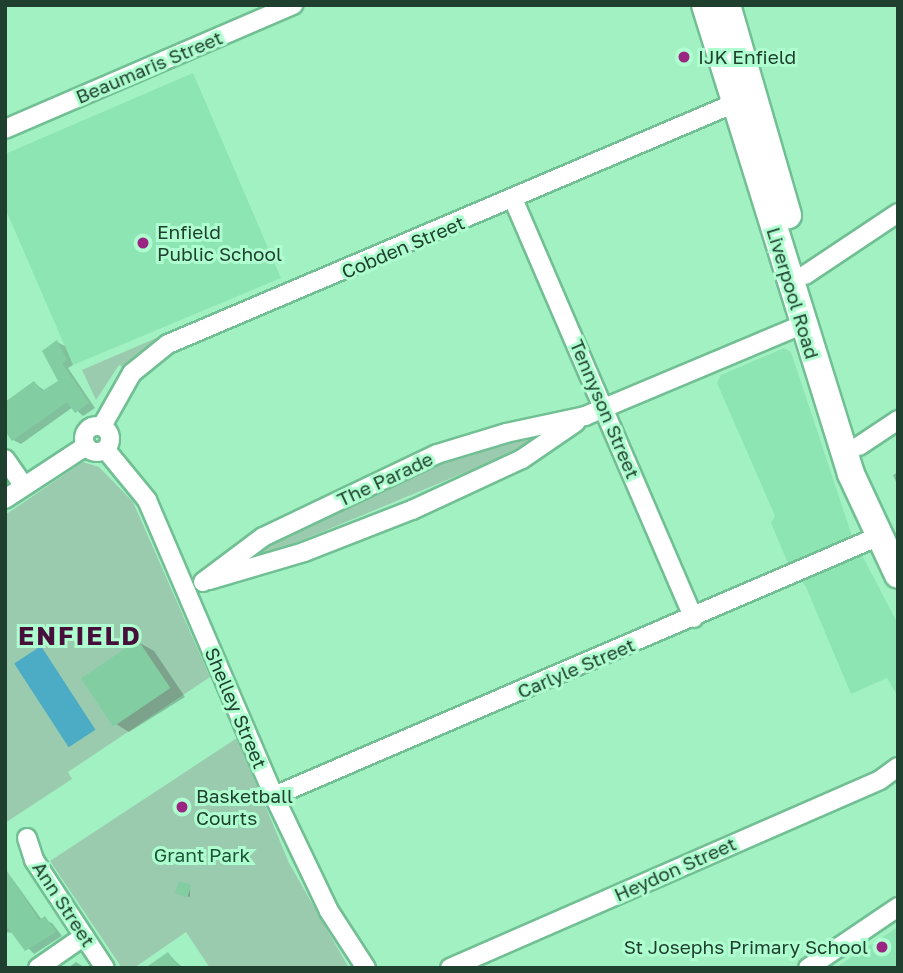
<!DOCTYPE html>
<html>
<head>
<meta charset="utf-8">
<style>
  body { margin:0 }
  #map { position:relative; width:903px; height:973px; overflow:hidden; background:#a2f1c3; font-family:"Golos Text",sans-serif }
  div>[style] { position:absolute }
  .built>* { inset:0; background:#8ee5b4 }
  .green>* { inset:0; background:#9bcbae }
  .water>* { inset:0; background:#4cacc6; transform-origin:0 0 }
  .shadow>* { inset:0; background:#0003 }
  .building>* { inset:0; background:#82cda2; transform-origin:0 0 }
  .roads { filter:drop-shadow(2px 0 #71bf93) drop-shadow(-2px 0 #71bf93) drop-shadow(0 2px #71bf93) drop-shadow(0 -2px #71bf93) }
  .minor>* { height:18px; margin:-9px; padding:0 9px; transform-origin:9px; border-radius:9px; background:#fff }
  .minor>.ring { margin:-9px; padding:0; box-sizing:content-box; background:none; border:18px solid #fff; border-radius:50% }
  .highway>* { height:26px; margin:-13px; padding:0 13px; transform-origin:13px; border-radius:13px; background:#fff }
  .dots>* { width:19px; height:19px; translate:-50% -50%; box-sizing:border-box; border:4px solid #affed0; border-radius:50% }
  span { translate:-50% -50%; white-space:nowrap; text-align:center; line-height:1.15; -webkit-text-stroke:6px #affed0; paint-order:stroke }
  .poi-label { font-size:19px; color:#1f402e }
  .left { translate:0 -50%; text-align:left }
  .right { translate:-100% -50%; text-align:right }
  .street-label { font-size:19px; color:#1f402e }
  .park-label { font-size:19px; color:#1c5438 }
  .district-label { font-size:26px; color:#47103b; font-weight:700; letter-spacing:2px }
  .frame { position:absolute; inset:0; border:7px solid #1f402e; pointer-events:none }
</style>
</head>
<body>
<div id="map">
  <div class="built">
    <div style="clip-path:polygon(193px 73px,281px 278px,73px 365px,5px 208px,5px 154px)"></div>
    <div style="clip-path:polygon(784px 348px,791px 352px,852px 536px,898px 624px,898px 697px,887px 678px,851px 694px,806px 587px,787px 561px,771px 523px,775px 516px,717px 383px,721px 375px)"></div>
    <div style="clip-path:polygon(898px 927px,898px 968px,835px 968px)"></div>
  </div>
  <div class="green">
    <div style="clip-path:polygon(161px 336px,123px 367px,119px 365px,96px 400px,82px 370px)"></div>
    <div style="clip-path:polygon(550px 429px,524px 448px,252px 561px,253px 551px,425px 468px)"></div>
    <div style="clip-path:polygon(83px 462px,99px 467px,133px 502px,210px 677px,68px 772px,72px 779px,5px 823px,5px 515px)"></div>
    <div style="clip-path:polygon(237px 738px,289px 863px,349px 968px,210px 968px,186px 932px,134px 968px,122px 968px,50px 861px)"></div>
  </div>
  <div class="water">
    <div style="left:41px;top:646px;width:100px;height:32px;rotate:57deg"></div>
  </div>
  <div class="shadow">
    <div style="clip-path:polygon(57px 342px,65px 346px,73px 365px,68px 368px,95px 408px,83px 416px,73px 407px,21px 444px,13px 440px,34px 383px,45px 391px,60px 381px)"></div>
    <div style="clip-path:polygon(898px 472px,898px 486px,893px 475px)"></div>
    <div style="clip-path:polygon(138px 642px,154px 651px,185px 697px,129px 732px,113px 722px)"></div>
    <div style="clip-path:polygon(11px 877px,42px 920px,52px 923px,62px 936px,34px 954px,14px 933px,5px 932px,5px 881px)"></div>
    <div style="clip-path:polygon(190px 887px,190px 897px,180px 894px)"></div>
    <div style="clip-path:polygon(168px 954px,183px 968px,148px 968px)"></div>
    <div style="clip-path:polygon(76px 962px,85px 968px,68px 968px)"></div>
  </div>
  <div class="building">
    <div style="clip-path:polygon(57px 340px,67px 360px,62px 363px,89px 403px,75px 413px,67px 402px,12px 441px,5px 431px,5px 402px,34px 381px,42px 391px,58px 381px,42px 351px)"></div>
    <div style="left:138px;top:640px;width:58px;height:69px;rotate:56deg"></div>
    <div style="clip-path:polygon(5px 868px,39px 920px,45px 916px,56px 932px,25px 951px,5px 924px)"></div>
    <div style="left:179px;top:881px;width:13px;height:13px;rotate:18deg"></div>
    <div style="clip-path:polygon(168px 952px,180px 968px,145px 968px)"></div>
  </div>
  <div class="roads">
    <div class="minor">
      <div style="left:5px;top:129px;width:314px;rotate:-23.3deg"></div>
      <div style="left:514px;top:201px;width:454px;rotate:66.7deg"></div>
      <div style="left:805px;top:275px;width:112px;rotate:-33.7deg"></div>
      <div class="ring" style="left:84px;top:426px;width:8px;height:8px"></div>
      <div style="left:102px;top:426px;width:61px;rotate:-60.5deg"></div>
      <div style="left:132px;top:373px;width:46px;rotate:-38.9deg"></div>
      <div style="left:168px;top:344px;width:616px;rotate:-23.03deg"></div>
      <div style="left:859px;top:446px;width:47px;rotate:-33.7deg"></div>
      <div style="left:106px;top:450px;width:65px;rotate:50.6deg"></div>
      <div style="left:147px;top:500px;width:322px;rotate:66.8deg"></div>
      <div style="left:274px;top:796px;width:127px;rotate:64.4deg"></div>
      <div style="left:329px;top:911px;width:68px;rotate:57deg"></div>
      <div style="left:5px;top:459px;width:33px;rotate:55deg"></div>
      <div style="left:5px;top:499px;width:97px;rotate:-33.2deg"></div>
      <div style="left:209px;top:580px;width:99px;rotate:-16.4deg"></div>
      <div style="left:304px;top:552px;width:116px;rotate:-21.3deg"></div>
      <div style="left:412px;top:510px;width:121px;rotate:-24.9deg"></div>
      <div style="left:522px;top:459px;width:65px;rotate:-34.4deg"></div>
      <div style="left:203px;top:582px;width:75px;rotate:-36.9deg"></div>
      <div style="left:263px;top:537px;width:193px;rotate:-25.5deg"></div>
      <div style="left:437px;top:454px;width:72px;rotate:-16.9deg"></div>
      <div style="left:506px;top:433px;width:81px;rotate:-12.1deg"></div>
      <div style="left:585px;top:416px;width:235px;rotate:-22.8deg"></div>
      <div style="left:274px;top:796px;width:656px;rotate:-23.24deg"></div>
      <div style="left:27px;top:838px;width:23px;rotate:72deg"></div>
      <div style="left:34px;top:860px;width:129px;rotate:56.7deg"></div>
      <div style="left:38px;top:968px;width:56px;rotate:-34.8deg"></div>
      <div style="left:450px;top:968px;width:469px;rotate:-23.6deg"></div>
      <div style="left:880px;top:780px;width:22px;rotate:-36deg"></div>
      <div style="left:808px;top:968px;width:109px;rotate:-34.1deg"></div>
    </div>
    <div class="highway">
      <div style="left:705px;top:5px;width:491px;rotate:72.7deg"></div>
      <div style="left:851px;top:474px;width:111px;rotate:65deg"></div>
      <div style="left:727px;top:5px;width:219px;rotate:73.8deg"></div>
    </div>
  </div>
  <div class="dots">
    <div style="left:684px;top:57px;background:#9a2681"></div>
    <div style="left:143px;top:243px;background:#9a2681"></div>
    <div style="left:182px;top:807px;background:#9a2681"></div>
    <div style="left:882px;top:947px;background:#9a2681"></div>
  </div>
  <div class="poi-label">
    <span class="left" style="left:698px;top:57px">IJK Enfield</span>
    <span class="left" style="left:157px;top:243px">Enfield<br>Public School</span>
    <span class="left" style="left:196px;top:807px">Basketball<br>Courts</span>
    <span class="right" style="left:868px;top:947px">St Josephs Primary School</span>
  </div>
  <div class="street-label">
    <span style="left:149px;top:67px;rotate:-23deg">Beaumaris Street</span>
    <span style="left:403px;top:247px;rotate:-23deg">Cobden Street</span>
    <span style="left:793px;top:293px;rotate:73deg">Liverpool Road</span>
    <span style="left:605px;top:409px;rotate:67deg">Tennyson Street</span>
    <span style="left:385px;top:479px;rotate:-25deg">The Parade</span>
    <span style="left:576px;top:668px;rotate:-23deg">Carlyle Street</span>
    <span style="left:236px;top:708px;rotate:67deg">Shelley Street</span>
    <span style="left:675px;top:869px;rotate:-24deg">Heydon Street</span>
    <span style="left:64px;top:904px;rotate:57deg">Ann Street</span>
  </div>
  <div class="park-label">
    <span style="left:202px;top:855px">Grant Park</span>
  </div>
  <div class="district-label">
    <span style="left:80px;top:636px">ENFIELD</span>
  </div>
  <div class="frame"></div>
</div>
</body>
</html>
